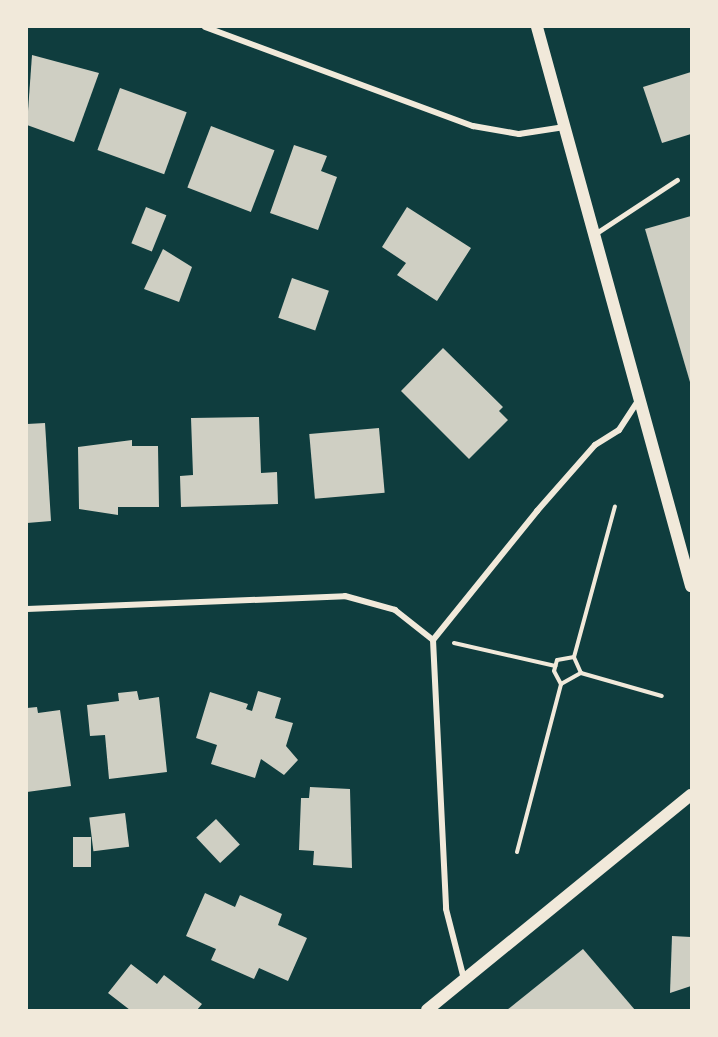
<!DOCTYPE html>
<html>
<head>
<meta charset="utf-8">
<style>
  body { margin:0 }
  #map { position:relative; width:718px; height:1037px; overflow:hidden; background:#0f3d3e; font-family:Overpass,sans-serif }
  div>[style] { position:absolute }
  .building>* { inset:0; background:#cfcfc3; transform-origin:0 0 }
  .path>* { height:4px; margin:-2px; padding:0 2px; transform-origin:2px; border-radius:2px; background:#f1e9da }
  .service>* { height:4.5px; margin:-2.25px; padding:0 2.25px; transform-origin:2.25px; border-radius:2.25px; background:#f1e9da }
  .minor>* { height:6px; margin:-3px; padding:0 3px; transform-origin:3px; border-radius:3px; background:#f1e9da }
  .secondary>* { height:12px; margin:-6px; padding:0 6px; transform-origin:6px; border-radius:6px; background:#f1e9da }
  span { translate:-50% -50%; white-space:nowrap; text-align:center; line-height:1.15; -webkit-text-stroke:6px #f1e9da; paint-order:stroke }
  .frame { position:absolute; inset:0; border:28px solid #f1e9da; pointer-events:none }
</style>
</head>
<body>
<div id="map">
  <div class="building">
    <div style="clip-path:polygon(32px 55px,99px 73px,74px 142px,27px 125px)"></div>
    <div style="clip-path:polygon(691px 72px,691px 134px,662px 143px,643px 87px)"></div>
    <div style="left:120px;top:88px;width:71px;height:66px;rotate:20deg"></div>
    <div style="left:211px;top:126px;width:68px;height:66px;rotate:21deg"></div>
    <div style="clip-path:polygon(294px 145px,327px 156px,321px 171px,337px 177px,318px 230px,270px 213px)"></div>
    <div style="left:146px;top:207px;width:22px;height:39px;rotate:22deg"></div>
    <div style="clip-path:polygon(407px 207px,471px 248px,437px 301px,397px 275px,406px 263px,382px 247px)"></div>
    <div style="clip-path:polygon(691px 216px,691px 382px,690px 382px,645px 229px)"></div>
    <div style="clip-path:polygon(163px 249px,192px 267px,179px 302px,144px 289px)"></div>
    <div style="left:292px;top:278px;width:39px;height:42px;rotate:19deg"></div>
    <div style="clip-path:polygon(443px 348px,503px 407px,499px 411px,508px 420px,469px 459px,401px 391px)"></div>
    <div style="clip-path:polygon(259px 417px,261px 473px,277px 472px,278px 504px,181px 507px,180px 476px,193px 475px,191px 418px)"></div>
    <div style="clip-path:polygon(45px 423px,51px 521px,27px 523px,27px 424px)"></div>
    <div style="left:379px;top:428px;width:65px;height:70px;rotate:85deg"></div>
    <div style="clip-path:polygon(132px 440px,132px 446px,158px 446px,159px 507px,118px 507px,118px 515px,79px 509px,78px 447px)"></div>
    <div style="clip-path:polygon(137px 691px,139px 700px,159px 697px,167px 772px,109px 779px,105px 735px,90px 736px,87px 705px,119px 701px,118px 693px)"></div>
    <div style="clip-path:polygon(258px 691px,281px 698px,275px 718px,293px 723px,286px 746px,298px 760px,284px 775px,261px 759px,255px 778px,211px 764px,217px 745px,196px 738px,210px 692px,248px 704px,246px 709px,252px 711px)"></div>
    <div style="clip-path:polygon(37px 707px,38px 713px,60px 710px,71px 786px,27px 792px,27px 708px)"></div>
    <div style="clip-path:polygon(310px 787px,350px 789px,352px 868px,313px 865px,314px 851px,299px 850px,301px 798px,309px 798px)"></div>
    <div style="left:125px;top:813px;width:34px;height:36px;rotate:83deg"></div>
    <div style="left:216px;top:819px;width:35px;height:27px;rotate:47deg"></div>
    <div style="left:73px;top:837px;width:18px;height:30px"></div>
    <div style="clip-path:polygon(205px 893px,235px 907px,240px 895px,282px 914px,278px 925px,307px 938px,288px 981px,259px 968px,254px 979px,211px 960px,216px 949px,186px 936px)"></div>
    <div style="clip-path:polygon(672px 936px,691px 937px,691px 986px,670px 993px)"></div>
    <div style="clip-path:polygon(583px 949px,635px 1010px,507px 1010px)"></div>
    <div style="clip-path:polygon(131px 964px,157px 984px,164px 975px,202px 1004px,197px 1010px,130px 1010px,108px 993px)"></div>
  </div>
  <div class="path">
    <div style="left:454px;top:643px;width:104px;rotate:12.8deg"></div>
    <div style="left:574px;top:657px;width:156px;rotate:-74.8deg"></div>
    <div style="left:581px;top:673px;width:84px;rotate:15.9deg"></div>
    <div style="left:517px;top:852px;width:174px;rotate:-75.3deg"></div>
    <div style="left:561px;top:684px;width:23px;rotate:-29deg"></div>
    <div style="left:581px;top:673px;width:17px;rotate:-114deg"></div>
    <div style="left:574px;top:657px;width:17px;rotate:170deg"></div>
    <div style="left:557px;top:660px;width:11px;rotate:105deg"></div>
    <div style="left:554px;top:671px;width:15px;rotate:62deg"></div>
  </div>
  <div class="service">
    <div style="left:595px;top:234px;width:98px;rotate:-33.4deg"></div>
  </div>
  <div class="minor">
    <div style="left:205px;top:27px;width:286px;rotate:20.3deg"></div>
    <div style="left:473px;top:126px;width:47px;rotate:9.9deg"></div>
    <div style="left:519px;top:134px;width:46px;rotate:-8.8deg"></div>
    <div style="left:27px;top:609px;width:318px;rotate:-2.3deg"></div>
    <div style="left:345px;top:596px;width:52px;rotate:15.6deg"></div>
    <div style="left:395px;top:610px;width:48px;rotate:38.3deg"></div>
    <div style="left:433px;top:640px;width:269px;rotate:87.2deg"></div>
    <div style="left:446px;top:909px;width:72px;rotate:75.6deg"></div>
    <div style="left:433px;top:640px;width:166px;rotate:-51.1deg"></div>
    <div style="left:537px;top:511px;width:88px;rotate:-48.7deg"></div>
    <div style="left:595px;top:445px;width:28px;rotate:-32deg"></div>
    <div style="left:619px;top:430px;width:33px;rotate:-57deg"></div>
  </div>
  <div class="secondary">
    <div style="left:537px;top:27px;width:580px;rotate:74.6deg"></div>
    <div style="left:427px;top:1010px;width:340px;rotate:-39.2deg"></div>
  </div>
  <div class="frame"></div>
</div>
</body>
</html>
